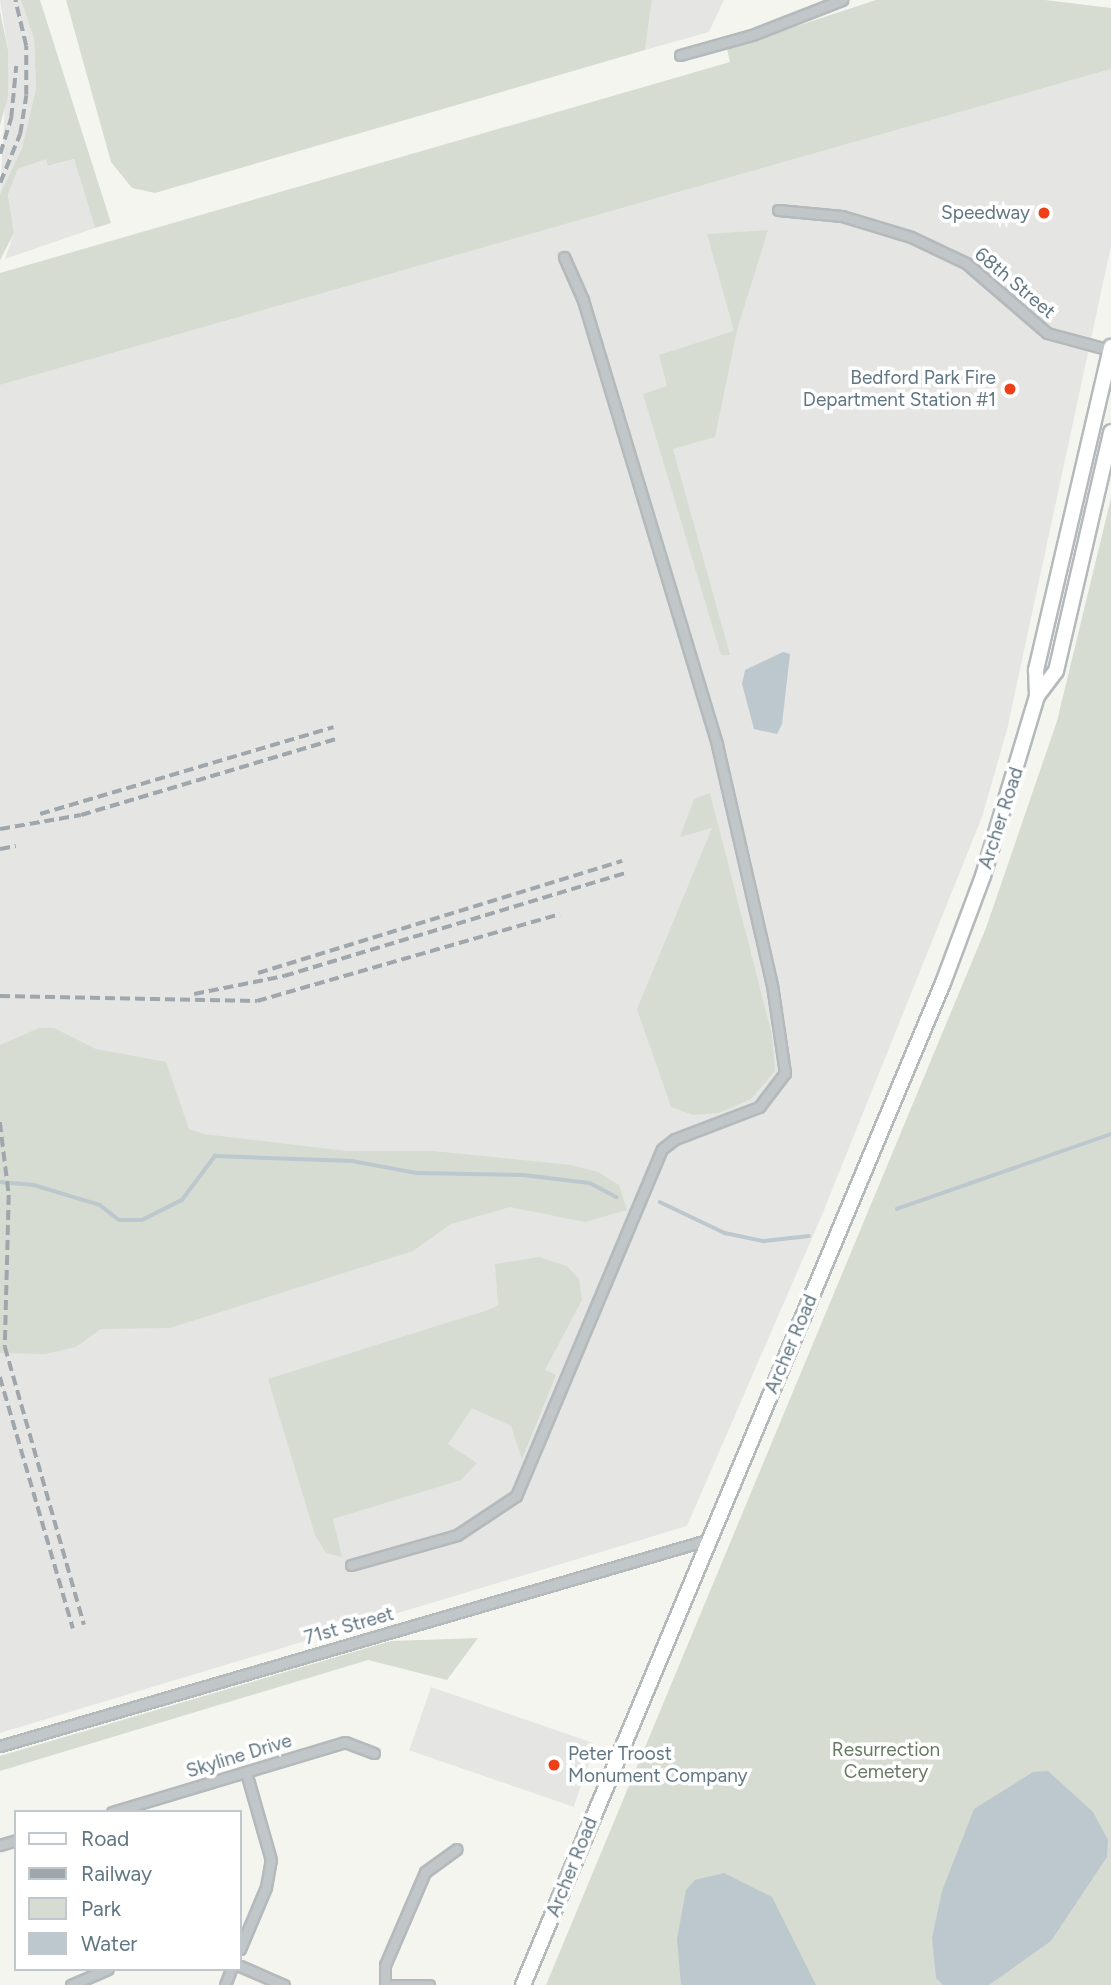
<!DOCTYPE html>
<html>
<head>
<meta charset="utf-8">
<style>
  body { margin:0 }
  #map { position:relative; width:1111px; height:1985px; overflow:hidden; background:#f5f5f0; font-family:Figtree,sans-serif }
  div>[style] { position:absolute }
  .built>* { inset:0; background:#e5e6e4; transform-origin:0 0 }
  .green>* { inset:0; background:#d6dcd1 }
  .water>* { inset:0; background:#bcc8cd }
  .stream>* { height:3.5px; margin:-1.75px; padding:0 1.75px; transform-origin:1.75px; border-radius:1.75px; background:#bcc8cd }
  .roads { filter:drop-shadow(2px 0 #b4b9bc) drop-shadow(-2px 0 #b4b9bc) drop-shadow(0 2px #b4b9bc) drop-shadow(0 -2px #b4b9bc) }
  .street>* { height:9px; margin:-4.5px; padding:0 4.5px; transform-origin:4.5px; border-radius:4.5px; background:#c1c6c8 }
  .primary>* { height:14px; margin:-7px; padding:0 7px; transform-origin:7px; border-radius:7px; background:#fff }
  .rail>* { height:3.5px; margin-top:-1.75px; transform-origin:0; background:repeating-linear-gradient(90deg,#9fa7ac 0 10px,transparent 0 15px) }
  .dots>* { width:19px; height:19px; translate:-50% -50%; box-sizing:border-box; border:4px solid #fff; border-radius:50% }
  span { translate:-50% -50%; white-space:nowrap; text-align:center; line-height:1.15; -webkit-text-stroke:7px #fff; paint-order:stroke }
  .poi-label { font-size:19px; color:#617683 }
  .right { translate:-100% -50%; text-align:right }
  .left { translate:0 -50%; text-align:left }
  .street-label { font-size:19px; color:#617683 }
  .park-label { font-size:19px; color:#677a61 }
  .legend { position:absolute; left:14px; top:1810px; width:228px; height:161px; box-sizing:border-box; background:#fff; border:2px solid #c0c8cd; margin:0; padding:9px 12px; list-style:none; font-size:21px; color:#617683 }
  .legend li { display:flex; align-items:center; gap:14px; height:35px }
  .legend b { width:35px; border:2px solid #c0c8cd }
</style>
</head>
<body>
<div id="map">
  <div class="built">
    <div style="clip-path:polygon(0 0,21px 0,34px 39px,36px 89px,22px 148px,0 194px,8px 50px)"></div>
    <div style="clip-path:polygon(652px 0,724px 0,709px 32px,645px 50px)"></div>
    <div style="clip-path:polygon(1111px 69px,1111px 246px,1007px 730px,982px 817px,822px 1215px,687px 1526px,0 1733px,0 385px)"></div>
    <div style="clip-path:polygon(46px 158px,49px 166px,74px 159px,95px 228px,5px 259px,14px 233px,8px 193px,18px 169px)"></div>
    <div style="left:431px;top:1687px;width:174px;height:67px;rotate:19deg"></div>
  </div>
  <div class="green">
    <div style="clip-path:polygon(21px 0,40px 0,111px 223px,95px 228px,74px 159px,48px 166px,46px 159px,18px 169px,8px 194px,14px 233px,0 260px,0 194px,22px 148px,36px 89px,34px 39px)"></div>
    <div style="clip-path:polygon(66px 0,652px 0,645px 50px,155px 193px,132px 188px,111px 162px)"></div>
    <div style="clip-path:polygon(876px 0,1045px 0,1111px 8px,1111px 69px,0 385px,0 273px,730px 62px,727px 49px)"></div>
    <div style="clip-path:polygon(0 11px,8px 50px,8px 96px,0 126px)"></div>
    <div style="clip-path:polygon(768px 230px,737px 330px,715px 437px,673px 449px,730px 655px,721px 655px,643px 394px,667px 386px,659px 355px,734px 331px,707px 234px)"></div>
    <div style="clip-path:polygon(1111px 498px,1111px 1985px,546px 1985px,986px 928px,1057px 721px)"></div>
    <div style="clip-path:polygon(710px 793px,772px 1035px,775px 1071px,751px 1099px,719px 1113px,693px 1115px,671px 1107px,637px 1009px,712px 828px,680px 837px,694px 799px)"></div>
    <div style="clip-path:polygon(39px 1028px,54px 1028px,96px 1049px,166px 1062px,189px 1129px,204px 1134px,347px 1151px,434px 1151px,571px 1165px,598px 1172px,619px 1185px,627px 1210px,585px 1222px,510px 1207px,451px 1224px,413px 1251px,170px 1328px,101px 1329px,76px 1347px,45px 1354px,0 1353px,0 1045px)"></div>
    <div style="clip-path:polygon(539px 1257px,567px 1266px,579px 1279px,582px 1300px,545px 1370px,556px 1375px,522px 1459px,511px 1426px,472px 1408px,448px 1444px,477px 1463px,461px 1480px,333px 1519px,342px 1557px,326px 1553px,315px 1535px,268px 1379px,491px 1309px,498px 1305px,495px 1264px)"></div>
    <div style="clip-path:polygon(478px 1638px,447px 1680px,368px 1660px,0 1771px,0 1756px,391px 1641px)"></div>
  </div>
  <div class="water">
    <div style="clip-path:polygon(783px 652px,790px 654px,782px 724px,777px 734px,754px 729px,742px 684px,745px 670px)"></div>
    <div style="clip-path:polygon(1048px 1771px,1093px 1812px,1108px 1840px,1107px 1857px,1051px 1941px,989px 1985px,943px 1985px,936px 1978px,932px 1938px,942px 1891px,974px 1809px,1033px 1772px)"></div>
    <div style="clip-path:polygon(724px 1873px,772px 1897px,816px 1985px,681px 1985px,677px 1939px,686px 1890px,695px 1880px)"></div>
  </div>
  <div class="stream">
    <div style="left:0;top:1182px;width:34px;rotate:5deg"></div>
    <div style="left:34px;top:1185px;width:69px;rotate:16.9deg"></div>
    <div style="left:100px;top:1205px;width:24px;rotate:38deg"></div>
    <div style="left:119px;top:1220px;width:23px"></div>
    <div style="left:142px;top:1220px;width:45px;rotate:-26.6deg"></div>
    <div style="left:182px;top:1200px;width:55px;rotate:-53.1deg"></div>
    <div style="left:215px;top:1156px;width:137px;rotate:2.1deg"></div>
    <div style="left:352px;top:1161px;width:66px;rotate:10.5deg"></div>
    <div style="left:417px;top:1173px;width:106px;rotate:1.1deg"></div>
    <div style="left:523px;top:1175px;width:67px;rotate:6.8deg"></div>
    <div style="left:590px;top:1183px;width:30px;rotate:28deg"></div>
    <div style="left:660px;top:1202px;width:72px;rotate:25.5deg"></div>
    <div style="left:725px;top:1233px;width:40px;rotate:12deg"></div>
    <div style="left:764px;top:1241px;width:45px;rotate:-6.3deg"></div>
    <div style="left:897px;top:1209px;width:227px;rotate:-19.3deg"></div>
  </div>
  <div class="roads">
    <div class="street">
      <div style="left:680px;top:55px;width:75px;rotate:-15.5deg"></div>
      <div style="left:752px;top:35px;width:97px;rotate:-21.3deg"></div>
      <div style="left:778px;top:210px;width:64px;rotate:5.4deg"></div>
      <div style="left:842px;top:216px;width:72px;rotate:16.9deg"></div>
      <div style="left:911px;top:237px;width:61px;rotate:25.3deg"></div>
      <div style="left:966px;top:263px;width:107px;rotate:40.8deg"></div>
      <div style="left:1047px;top:333px;width:65px;rotate:15.1deg"></div>
      <div style="left:351px;top:1565px;width:110px;rotate:-15.8deg"></div>
      <div style="left:457px;top:1535px;width:71px;rotate:-33.5deg"></div>
      <div style="left:516px;top:1496px;width:376px;rotate:-67.2deg"></div>
      <div style="left:662px;top:1149px;width:16px;rotate:-38deg"></div>
      <div style="left:675px;top:1139px;width:90px;rotate:-20.9deg"></div>
      <div style="left:759px;top:1107px;width:43px;rotate:-52.6deg"></div>
      <div style="left:785px;top:1073px;width:89px;rotate:-98.4deg"></div>
      <div style="left:772px;top:985px;width:247px;rotate:-102.9deg"></div>
      <div style="left:717px;top:744px;width:464px;rotate:-106.8deg"></div>
      <div style="left:583px;top:300px;width:47px;rotate:-113.8deg"></div>
      <div style="left:0;top:1746px;width:736px;rotate:-16.24deg"></div>
      <div style="left:112px;top:1812px;width:243px;rotate:-16.7deg"></div>
      <div style="left:345px;top:1742px;width:31px;rotate:21deg"></div>
      <div style="left:0;top:1845px;width:17px;rotate:-17deg"></div>
      <div style="left:240px;top:1949px;width:67px;rotate:-67.2deg"></div>
      <div style="left:266px;top:1887px;width:27px;rotate:-80deg"></div>
      <div style="left:271px;top:1860px;width:91px;rotate:-105.9deg"></div>
      <div style="left:240px;top:1966px;width:48px;rotate:23.4deg"></div>
      <div style="left:71px;top:1985px;width:40px;rotate:-23.4deg"></div>
      <div style="left:225px;top:1985px;width:17px;rotate:-69deg"></div>
      <div style="left:385px;top:1985px;width:20px;rotate:-90deg"></div>
      <div style="left:385px;top:1965px;width:101px;rotate:-66.7deg"></div>
      <div style="left:425px;top:1872px;width:39px;rotate:-36deg"></div>
      <div style="left:392px;top:1985px;width:37px"></div>
    </div>
    <div class="primary">
      <div style="left:1037px;top:696px;width:31px;rotate:-53deg"></div>
      <div style="left:1056px;top:671px;width:245px;rotate:-77deg"></div>
      <div style="left:523px;top:1985px;width:1086px;rotate:-67.26deg"></div>
      <div style="left:943px;top:983px;width:114px;rotate:-69.5deg"></div>
      <div style="left:983px;top:876px;width:188px;rotate:-73.3deg"></div>
      <div style="left:1037px;top:696px;width:26px;rotate:-92deg"></div>
      <div style="left:1036px;top:670px;width:332px;rotate:-76.9deg"></div>
    </div>
  </div>
  <div class="rail">
    <div style="left:0;top:154px;width:38px;rotate:-73deg"></div>
    <div style="left:11px;top:118px;width:52px;rotate:-84.5deg"></div>
    <div style="left:0;top:183px;width:53px;rotate:-67.8deg"></div>
    <div style="left:20px;top:134px;width:39px;rotate:-81deg"></div>
    <div style="left:26px;top:95px;width:49px;rotate:-90deg"></div>
    <div style="left:26px;top:46px;width:47px;rotate:-103.4deg"></div>
    <div style="left:40px;top:814px;width:306px;rotate:-16.5deg"></div>
    <div style="left:0;top:829px;width:82px;rotate:-9.8deg"></div>
    <div style="left:81px;top:815px;width:266px;rotate:-16.6deg"></div>
    <div style="left:0;top:849px;width:16px;rotate:-11deg"></div>
    <div style="left:258px;top:973px;width:381px;rotate:-17.1deg"></div>
    <div style="left:194px;top:994px;width:92px;rotate:-11.3deg"></div>
    <div style="left:284px;top:976px;width:357px;rotate:-16.8deg"></div>
    <div style="left:0;top:996px;width:257px;rotate:1.1deg"></div>
    <div style="left:257px;top:1001px;width:315px;rotate:-16deg"></div>
    <div style="left:0;top:1122px;width:74px;rotate:83deg"></div>
    <div style="left:9px;top:1195px;width:152px;rotate:91.5deg"></div>
    <div style="left:5px;top:1347px;width:289px;rotate:74.1deg"></div>
    <div style="left:0;top:1377px;width:262px;rotate:73.8deg"></div>
  </div>
  <div class="dots">
    <div style="left:1044px;top:213px;background:#ef3f16"></div>
    <div style="left:1010px;top:389px;background:#ef3f16"></div>
    <div style="left:554px;top:1765px;background:#ef3f16"></div>
  </div>
  <div class="poi-label">
    <span class="right" style="left:1030px;top:213px">Speedway</span>
    <span class="right" style="left:996px;top:389px">Bedford Park Fire<br>Department Station #1</span>
    <span class="left" style="left:568px;top:1765px">Peter Troost<br>Monument Company</span>
  </div>
  <div class="street-label">
    <span style="left:1015px;top:283px;rotate:40deg">68th Street</span>
    <span style="left:1001px;top:818px;rotate:-72deg">Archer Road</span>
    <span style="left:791px;top:1344px;rotate:-67deg">Archer Road</span>
    <span style="left:349px;top:1626px;rotate:-16deg">71st Street</span>
    <span style="left:239px;top:1756px;rotate:-17deg">Skyline Drive</span>
    <span style="left:572px;top:1867px;rotate:-68deg">Archer Road</span>
  </div>
  <div class="park-label">
    <span style="left:886px;top:1761px">Resurrection<br>Cemetery</span>
  </div>
  <ul class="legend">
  <li><b style="height:9px;background:#fff"></b>Road</li>
  <li><b style="height:9px;background:#9fa7ac"></b>Railway</li>
  <li><b style="height:19px;background:#d6dcd1"></b>Park</li>
  <li><b style="height:19px;background:#bcc8cd"></b>Water</li>
  </ul>
</div>
</body>
</html>
